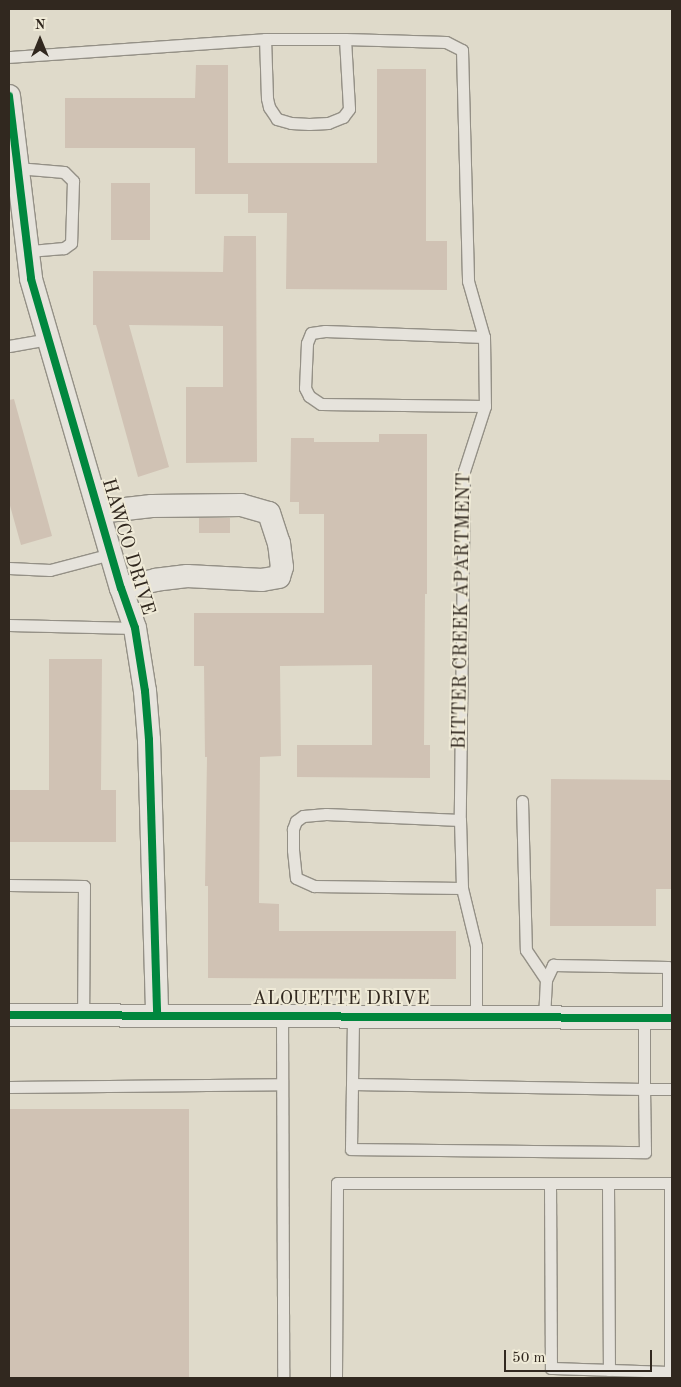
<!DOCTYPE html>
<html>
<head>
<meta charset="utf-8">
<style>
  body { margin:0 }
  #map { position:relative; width:681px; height:1387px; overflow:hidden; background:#dfdaca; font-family:"Old Standard TT",serif }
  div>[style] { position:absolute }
  .building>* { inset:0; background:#d0c2b4; transform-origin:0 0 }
  .roads { filter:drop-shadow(1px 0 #949086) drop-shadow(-1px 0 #949086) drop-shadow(0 1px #949086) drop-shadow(0 -1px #949086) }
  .lane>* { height:11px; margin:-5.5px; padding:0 5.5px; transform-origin:5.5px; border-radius:5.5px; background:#e6e3dc }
  .street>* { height:22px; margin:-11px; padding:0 11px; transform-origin:11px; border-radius:11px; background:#e6e3dc }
  .cycleway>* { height:8px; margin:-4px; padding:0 4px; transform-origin:4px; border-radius:4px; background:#00873e }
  span { translate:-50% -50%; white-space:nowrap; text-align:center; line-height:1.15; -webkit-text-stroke:4px #efead7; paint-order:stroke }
  .street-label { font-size:19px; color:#31281f }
  .frame { position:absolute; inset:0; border:10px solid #31281f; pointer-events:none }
  .north { position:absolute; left:15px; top:15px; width:50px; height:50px; -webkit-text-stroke:4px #efead7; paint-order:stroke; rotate:0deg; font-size:14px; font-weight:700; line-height:20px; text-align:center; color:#31281f }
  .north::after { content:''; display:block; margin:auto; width:18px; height:22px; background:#31281f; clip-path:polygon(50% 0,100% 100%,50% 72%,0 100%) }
  .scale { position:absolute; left:504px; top:1350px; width:148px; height:22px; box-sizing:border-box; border:2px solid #31281f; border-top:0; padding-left:6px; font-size:15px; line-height:18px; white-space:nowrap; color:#31281f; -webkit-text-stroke:4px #efead7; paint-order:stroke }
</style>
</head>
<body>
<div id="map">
  <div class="building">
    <div style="clip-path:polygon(196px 65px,228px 65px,228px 163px,377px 163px,377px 69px,426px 69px,426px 241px,447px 241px,447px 290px,286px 289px,287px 213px,248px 213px,248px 194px,195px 194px,195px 148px,65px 148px,65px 98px,195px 98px)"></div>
    <div style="left:111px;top:183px;width:39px;height:57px"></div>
    <div style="clip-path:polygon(224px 236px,256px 236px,257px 462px,186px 463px,186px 387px,223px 387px,223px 326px,129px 325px,169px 467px,138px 477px,96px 325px,93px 325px,93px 271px,223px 272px)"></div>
    <div style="clip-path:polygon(14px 399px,52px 536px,21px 545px,9px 502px,9px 400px)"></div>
    <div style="clip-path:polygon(379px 434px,427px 434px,427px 594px,425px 594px,424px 745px,430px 745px,430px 778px,297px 777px,297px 745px,372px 745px,372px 665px,280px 666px,281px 756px,260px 757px,259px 903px,279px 904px,279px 931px,456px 931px,456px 979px,208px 978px,208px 886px,205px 886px,207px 757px,205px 757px,204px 666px,194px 666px,194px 613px,324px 613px,324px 514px,299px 514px,299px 502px,290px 502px,291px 438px,314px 438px,314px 442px,379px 442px)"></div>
    <div style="left:230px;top:518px;width:15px;height:31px;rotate:90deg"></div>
    <div style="clip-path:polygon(49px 659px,102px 659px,101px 790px,116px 790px,116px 842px,9px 842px,9px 790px,49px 790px)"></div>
    <div style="clip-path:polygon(551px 779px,672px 780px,672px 889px,656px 889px,656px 926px,550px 926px)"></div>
    <div style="left:9px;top:1109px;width:180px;height:269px"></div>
  </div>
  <div class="roads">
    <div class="lane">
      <div style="left:345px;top:39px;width:70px;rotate:86.7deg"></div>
      <div style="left:349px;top:109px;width:10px;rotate:127deg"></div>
      <div style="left:343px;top:117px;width:16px;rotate:158deg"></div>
      <div style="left:328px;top:123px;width:19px;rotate:177deg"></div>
      <div style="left:309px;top:124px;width:18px;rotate:-177deg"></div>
      <div style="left:291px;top:123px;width:15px;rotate:-164deg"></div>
      <div style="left:277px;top:119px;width:14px;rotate:-124deg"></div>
      <div style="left:269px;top:107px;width:9px;rotate:-103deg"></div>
      <div style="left:267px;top:98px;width:59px;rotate:-91.9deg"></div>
      <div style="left:265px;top:39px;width:80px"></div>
      <div style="left:345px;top:39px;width:101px;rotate:1.7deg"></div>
      <div style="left:446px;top:42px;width:18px;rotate:27deg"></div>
      <div style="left:462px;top:50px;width:231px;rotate:88.5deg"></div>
      <div style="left:468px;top:281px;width:58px;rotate:74.1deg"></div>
      <div style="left:484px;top:337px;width:69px;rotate:89.2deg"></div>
      <div style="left:485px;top:406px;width:68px;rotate:107.9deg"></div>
      <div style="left:464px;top:471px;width:349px;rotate:90.7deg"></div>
      <div style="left:460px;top:820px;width:68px;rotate:88.3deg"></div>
      <div style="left:462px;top:888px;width:60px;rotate:76.4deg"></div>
      <div style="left:476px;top:946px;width:71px;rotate:90deg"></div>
      <div style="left:9px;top:57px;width:257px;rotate:-4deg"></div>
      <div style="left:17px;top:168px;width:47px;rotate:4.9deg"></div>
      <div style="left:64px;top:172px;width:13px;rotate:45deg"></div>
      <div style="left:73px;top:181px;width:62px;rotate:91.8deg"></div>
      <div style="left:71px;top:243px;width:9px;rotate:144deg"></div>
      <div style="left:64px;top:248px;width:36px;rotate:175deg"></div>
      <div style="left:484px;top:337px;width:159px;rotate:-177.8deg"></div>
      <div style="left:325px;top:331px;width:14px;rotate:172deg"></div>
      <div style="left:311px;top:333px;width:11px;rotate:112deg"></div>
      <div style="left:307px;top:343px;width:45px;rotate:92.5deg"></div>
      <div style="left:305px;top:388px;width:9px;rotate:63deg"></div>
      <div style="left:309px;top:396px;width:14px;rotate:34deg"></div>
      <div style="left:321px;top:404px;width:164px;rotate:0.7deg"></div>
      <div style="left:9px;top:346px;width:41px;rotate:-9.9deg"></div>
      <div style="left:9px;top:568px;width:41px;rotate:2.8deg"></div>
      <div style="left:50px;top:570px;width:63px;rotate:-14.7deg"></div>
      <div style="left:9px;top:625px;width:126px;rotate:1.4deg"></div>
      <div style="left:522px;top:801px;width:149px;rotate:88.5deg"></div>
      <div style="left:526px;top:950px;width:36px;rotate:56deg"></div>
      <div style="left:460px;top:820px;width:134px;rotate:-177.4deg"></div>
      <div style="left:326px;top:814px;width:23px;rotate:175deg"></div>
      <div style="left:303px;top:816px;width:9px;rotate:144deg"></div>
      <div style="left:296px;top:821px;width:9px;rotate:111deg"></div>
      <div style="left:293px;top:829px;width:21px;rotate:90deg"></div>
      <div style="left:293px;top:850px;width:28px;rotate:84deg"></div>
      <div style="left:296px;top:878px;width:20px;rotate:24deg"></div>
      <div style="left:314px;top:886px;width:148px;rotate:0.8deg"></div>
      <div style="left:9px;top:885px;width:75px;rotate:0.8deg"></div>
      <div style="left:84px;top:886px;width:129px;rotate:90.4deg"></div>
      <div style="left:282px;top:1016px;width:362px;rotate:89.8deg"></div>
      <div style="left:544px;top:1018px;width:38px;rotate:-87deg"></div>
      <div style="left:546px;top:980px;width:17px;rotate:-65deg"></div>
      <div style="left:553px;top:965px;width:115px;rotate:1deg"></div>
      <div style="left:668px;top:967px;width:51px;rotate:90deg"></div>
      <div style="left:644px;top:1018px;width:71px;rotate:90deg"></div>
      <div style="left:644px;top:1089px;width:28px"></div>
      <div style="left:352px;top:1084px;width:65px;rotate:90.9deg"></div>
      <div style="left:351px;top:1149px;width:294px;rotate:0.6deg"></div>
      <div style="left:645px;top:1152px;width:63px;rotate:-90.9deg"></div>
      <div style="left:644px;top:1089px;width:292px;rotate:-179deg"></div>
      <div style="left:352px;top:1084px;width:67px;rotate:-89.1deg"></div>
      <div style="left:9px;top:1087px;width:273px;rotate:-0.6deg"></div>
      <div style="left:550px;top:1184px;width:184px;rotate:89.7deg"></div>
      <div style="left:551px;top:1368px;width:119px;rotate:1.9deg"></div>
      <div style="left:670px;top:1372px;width:187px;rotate:-90deg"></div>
      <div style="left:608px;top:1185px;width:185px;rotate:89.7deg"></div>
      <div style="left:336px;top:1378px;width:195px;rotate:-89.7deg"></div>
      <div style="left:337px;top:1183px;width:335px"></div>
    </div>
    <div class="street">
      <div style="left:9px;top:96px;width:184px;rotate:83.1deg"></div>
      <div style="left:31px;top:279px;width:322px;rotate:73.8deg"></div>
      <div style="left:121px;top:588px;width:42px;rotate:70.7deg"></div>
      <div style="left:135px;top:628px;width:64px;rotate:81deg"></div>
      <div style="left:145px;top:691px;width:49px;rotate:85.3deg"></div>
      <div style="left:149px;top:740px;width:276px;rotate:88.3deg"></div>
      <div style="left:99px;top:512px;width:53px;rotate:-6.5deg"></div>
      <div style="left:152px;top:506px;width:89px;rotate:-0.6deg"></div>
      <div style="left:241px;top:505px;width:29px;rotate:16deg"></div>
      <div style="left:269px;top:513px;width:32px;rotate:72deg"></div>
      <div style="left:279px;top:543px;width:24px;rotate:83deg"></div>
      <div style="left:282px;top:567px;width:10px;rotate:107deg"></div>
      <div style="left:279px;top:577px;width:17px;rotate:170deg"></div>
      <div style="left:262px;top:580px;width:75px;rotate:-176.9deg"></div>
      <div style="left:187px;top:576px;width:31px;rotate:173deg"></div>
      <div style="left:156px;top:580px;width:36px;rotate:167deg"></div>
      <div style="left:9px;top:1015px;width:663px;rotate:0.26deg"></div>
    </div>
  </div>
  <div class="cycleway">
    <div style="left:9px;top:96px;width:184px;rotate:83.1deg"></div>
    <div style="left:31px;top:279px;width:322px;rotate:73.8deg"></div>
    <div style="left:121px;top:588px;width:42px;rotate:70.7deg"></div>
    <div style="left:135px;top:628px;width:64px;rotate:81deg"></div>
    <div style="left:145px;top:691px;width:49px;rotate:85.3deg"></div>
    <div style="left:149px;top:740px;width:276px;rotate:88.3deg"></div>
    <div style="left:9px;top:1015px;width:663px;rotate:0.26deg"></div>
  </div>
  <div class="street-label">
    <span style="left:127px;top:547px;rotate:73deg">HAWCO DRIVE</span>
    <span style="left:463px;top:611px;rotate:-89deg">BITTER CREEK APARTMENT</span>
    <span style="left:341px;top:1000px">ALOUETTE DRIVE</span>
  </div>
  <div class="frame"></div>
  <div class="north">N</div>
  <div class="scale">50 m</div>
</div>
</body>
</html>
